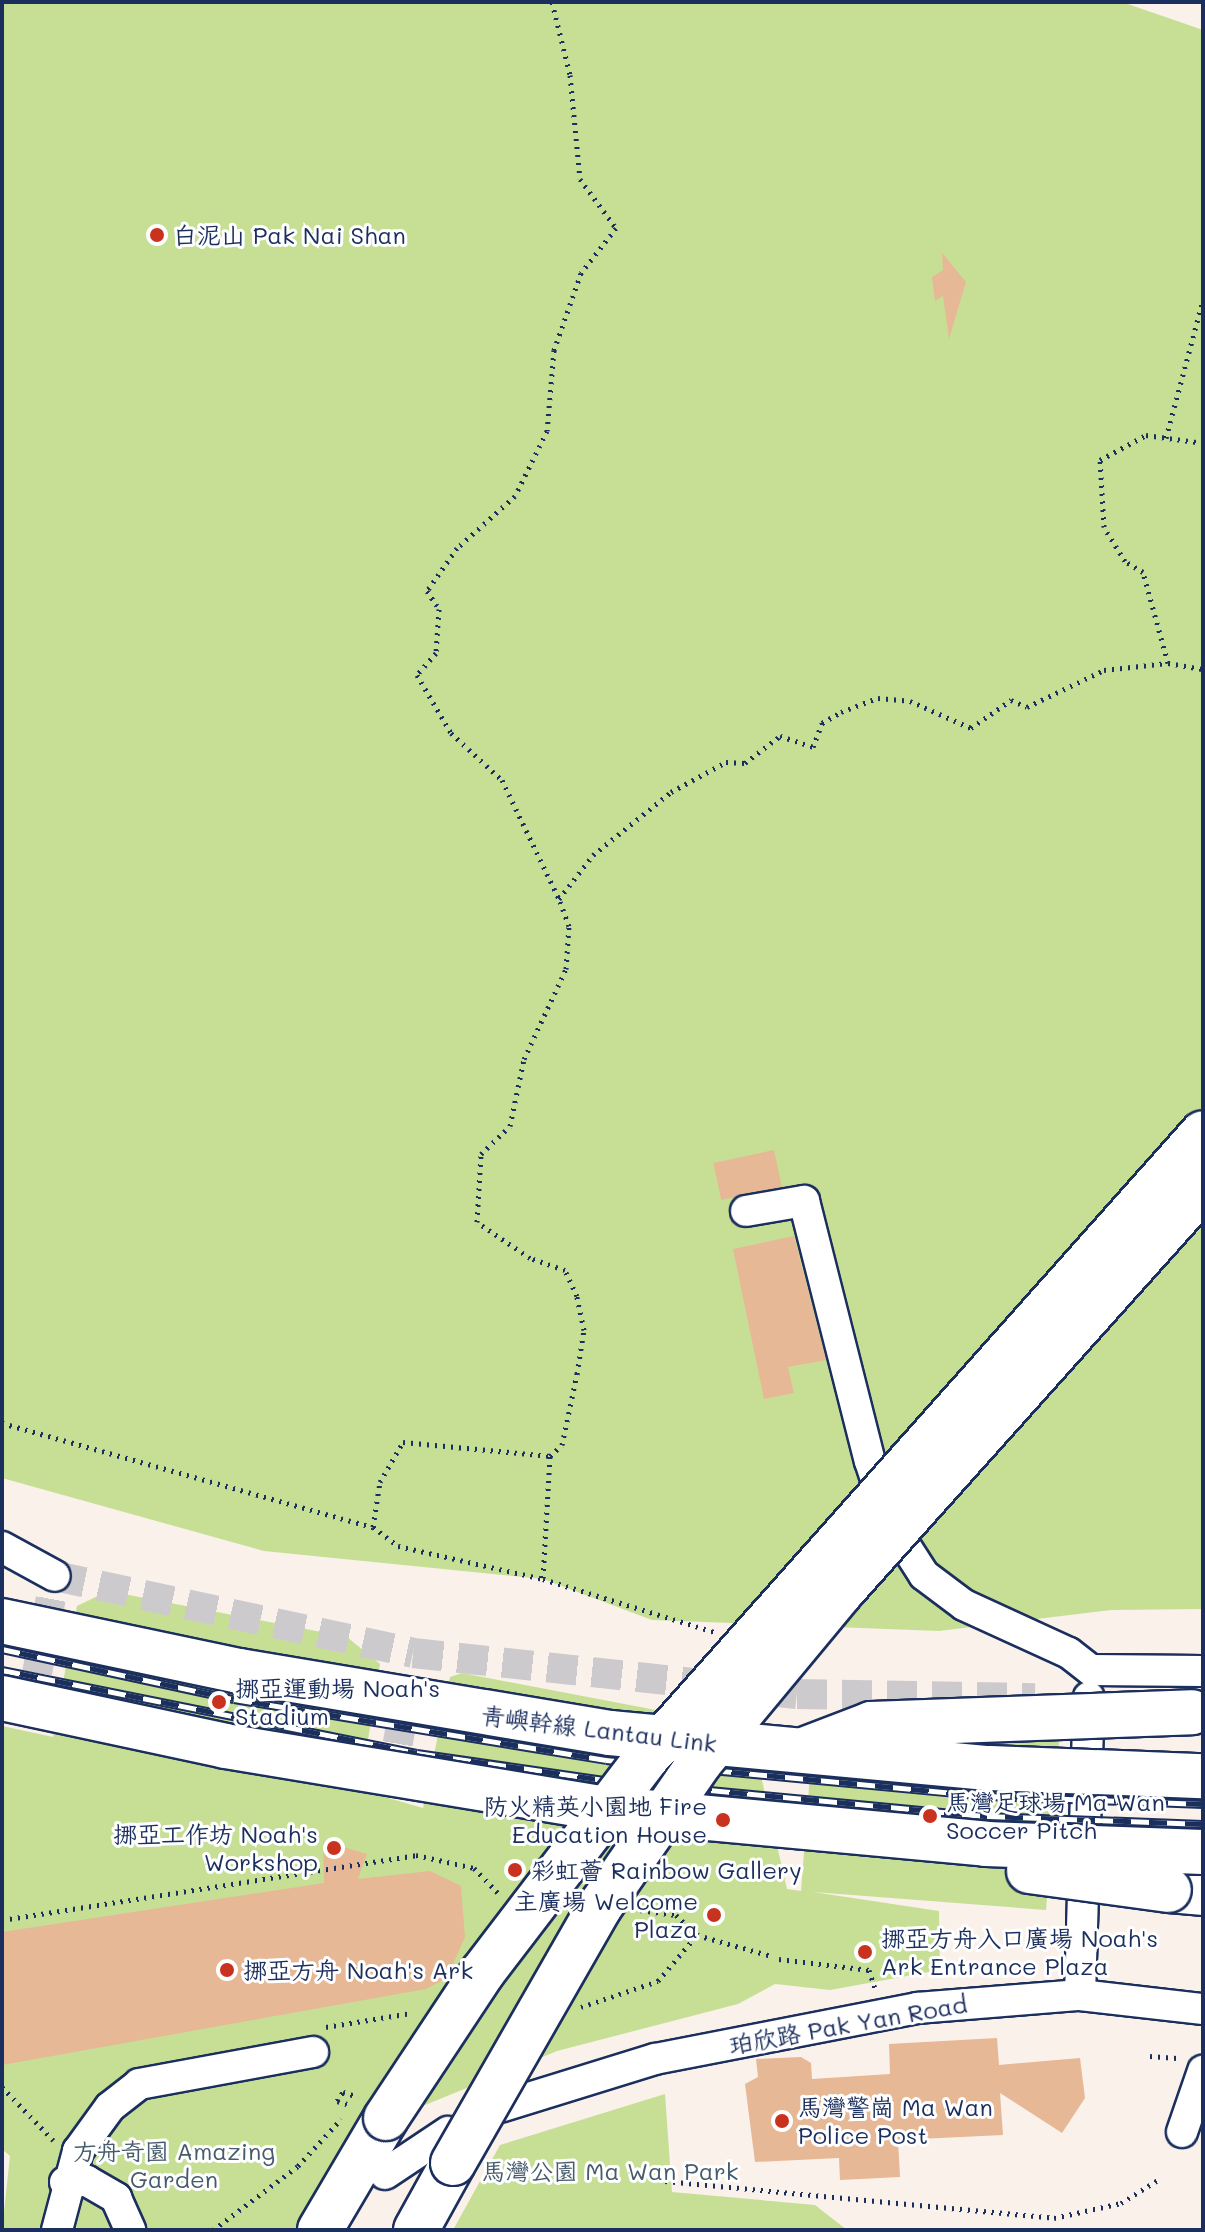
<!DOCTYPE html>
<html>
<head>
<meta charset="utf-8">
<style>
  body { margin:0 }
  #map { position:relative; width:1205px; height:2232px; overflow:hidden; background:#faf1ea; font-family:Mali,"LXGW WenKai TC",sans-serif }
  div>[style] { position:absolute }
  .green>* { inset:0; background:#c7df95 }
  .building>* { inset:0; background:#e6b896; transform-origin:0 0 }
  .minor-tunnel>* { height:30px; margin-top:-15px; transform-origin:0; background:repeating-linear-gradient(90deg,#cdcace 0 30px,transparent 0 45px) }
  .path>* { height:5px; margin-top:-2.5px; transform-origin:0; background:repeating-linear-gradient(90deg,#1b2f5e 0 2px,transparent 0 8px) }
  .roads { filter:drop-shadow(2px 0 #1b2f5e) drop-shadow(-2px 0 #1b2f5e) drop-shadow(0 2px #1b2f5e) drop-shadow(0 -2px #1b2f5e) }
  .minor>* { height:30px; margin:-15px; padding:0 15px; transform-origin:15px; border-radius:15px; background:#fff }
  .highway>* { height:44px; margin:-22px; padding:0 22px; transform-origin:22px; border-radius:22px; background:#fff }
  .rail>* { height:9px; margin-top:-4.5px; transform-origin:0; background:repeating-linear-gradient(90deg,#fff 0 18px,#1b2f5e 0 36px); box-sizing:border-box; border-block:2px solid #1b2f5e }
  .bridges { filter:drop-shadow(2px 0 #1b2f5e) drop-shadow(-2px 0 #1b2f5e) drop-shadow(0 2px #1b2f5e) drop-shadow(0 -2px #1b2f5e) }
  .highway-bridge>* { height:44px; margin:-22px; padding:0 22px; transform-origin:22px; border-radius:22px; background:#fff }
  .dots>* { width:22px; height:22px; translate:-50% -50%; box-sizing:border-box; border:4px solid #fff; border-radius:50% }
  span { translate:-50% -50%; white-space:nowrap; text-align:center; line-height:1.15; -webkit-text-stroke:6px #fff; paint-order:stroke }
  .poi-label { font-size:24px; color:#1b2f5e }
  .left { translate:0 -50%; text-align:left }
  .right { translate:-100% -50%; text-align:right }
  .street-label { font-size:24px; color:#1b2f5e }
  .park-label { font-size:24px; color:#465b6c }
  .frame { position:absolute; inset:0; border:4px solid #1b2f5e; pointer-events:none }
</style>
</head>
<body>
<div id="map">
  <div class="green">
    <div style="clip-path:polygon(2px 2px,1122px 2px,1203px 30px,1203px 1609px,1111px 1610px,939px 1631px,652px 1620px,543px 1579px,264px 1551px,2px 1478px)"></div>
    <div style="clip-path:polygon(108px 1591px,347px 1637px,380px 1664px,360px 1790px,423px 1808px,450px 1677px,462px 1673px,750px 1728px,787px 1889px,801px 1891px,814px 1722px,1059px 1742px,1046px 1910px,813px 1892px,939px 1911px,940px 1970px,830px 1990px,775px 1984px,738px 2004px,557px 2051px,408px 2112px,300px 2230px,2px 2230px,10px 2156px,2px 2149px,2px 1726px,53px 1737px,77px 1606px)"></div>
    <div style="clip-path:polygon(665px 2094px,672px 2192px,815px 2205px,847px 2230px,453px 2230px,500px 2145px)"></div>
  </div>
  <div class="building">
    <div style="clip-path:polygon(942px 253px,966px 282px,949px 339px,943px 296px,935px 301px,932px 277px,943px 270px)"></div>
    <div style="left:774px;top:1150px;width:38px;height:62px;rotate:78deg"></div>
    <div style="clip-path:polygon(794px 1236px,826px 1360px,788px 1367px,794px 1393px,764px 1399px,733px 1249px)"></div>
    <div style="clip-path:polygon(323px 1841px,367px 1854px,358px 1879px,430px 1871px,461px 1886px,465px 1937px,447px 1978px,426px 1989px,2px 2065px,2px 1932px,324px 1883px)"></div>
    <div style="clip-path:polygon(997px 2038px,999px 2065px,1080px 2058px,1085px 2098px,1062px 2133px,1000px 2093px,1003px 2135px,898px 2140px,900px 2177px,840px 2180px,839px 2158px,755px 2162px,745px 2084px,758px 2077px,756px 2059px,801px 2057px,811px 2063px,812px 2079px,890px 2074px,889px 2044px)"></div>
  </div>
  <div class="minor-tunnel">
    <div style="left:29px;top:1717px;width:143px;rotate:-79.6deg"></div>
    <div style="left:55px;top:1576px;width:366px;rotate:12.1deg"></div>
    <div style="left:413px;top:1653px;width:386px;rotate:6.1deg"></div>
    <div style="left:797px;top:1694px;width:238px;rotate:1deg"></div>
    <div style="left:390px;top:1788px;width:111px;rotate:-80.1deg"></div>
  </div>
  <div class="path">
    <div style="left:552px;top:2px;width:75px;rotate:76.1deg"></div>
    <div style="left:570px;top:75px;width:104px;rotate:84.5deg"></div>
    <div style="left:580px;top:179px;width:61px;rotate:53.7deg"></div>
    <div style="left:616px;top:228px;width:57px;rotate:127.9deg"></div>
    <div style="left:581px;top:273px;width:82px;rotate:109.3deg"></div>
    <div style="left:554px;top:350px;width:81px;rotate:94.9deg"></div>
    <div style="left:547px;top:431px;width:72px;rotate:116.2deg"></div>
    <div style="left:515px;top:496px;width:78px;rotate:138.1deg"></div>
    <div style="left:457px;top:548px;width:52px;rotate:124.9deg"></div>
    <div style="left:427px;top:591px;width:22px;rotate:56deg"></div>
    <div style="left:439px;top:609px;width:44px;rotate:93.9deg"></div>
    <div style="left:436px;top:653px;width:29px;rotate:131deg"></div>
    <div style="left:417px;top:675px;width:67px;rotate:59.6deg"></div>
    <div style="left:451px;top:733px;width:69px;rotate:42.7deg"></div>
    <div style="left:502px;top:780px;width:132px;rotate:64.4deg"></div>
    <div style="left:1166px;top:438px;width:143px;rotate:-75deg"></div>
    <div style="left:1168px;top:663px;width:36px;rotate:10deg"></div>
    <div style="left:2px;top:1423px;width:385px;rotate:15.7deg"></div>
    <div style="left:373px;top:1527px;width:46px;rotate:-81.2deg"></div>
    <div style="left:380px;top:1482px;width:46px;rotate:-60.1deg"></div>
    <div style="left:403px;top:1442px;width:148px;rotate:5.4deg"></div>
    <div style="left:550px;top:1456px;width:16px;rotate:-43deg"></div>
    <div style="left:562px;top:1445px;width:73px;rotate:-78.1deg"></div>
    <div style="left:577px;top:1374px;width:45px;rotate:-81deg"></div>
    <div style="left:584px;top:1330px;width:35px;rotate:-102deg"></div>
    <div style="left:577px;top:1296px;width:29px;rotate:-115deg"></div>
    <div style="left:565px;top:1270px;width:37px;rotate:-161deg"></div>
    <div style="left:530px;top:1258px;width:64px;rotate:-145.8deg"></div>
    <div style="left:477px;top:1222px;width:68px;rotate:-86.6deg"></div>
    <div style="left:481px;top:1154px;width:40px;rotate:-44deg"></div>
    <div style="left:510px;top:1126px;width:68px;rotate:-78.2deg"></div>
    <div style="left:524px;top:1059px;width:99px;rotate:-65deg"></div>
    <div style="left:566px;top:969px;width:43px;rotate:-86deg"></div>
    <div style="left:569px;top:926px;width:29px;rotate:-110deg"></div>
    <div style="left:559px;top:899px;width:56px;rotate:-52.3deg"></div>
    <div style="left:593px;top:855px;width:100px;rotate:-38.9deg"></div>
    <div style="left:671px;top:792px;width:63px;rotate:-28.6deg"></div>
    <div style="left:726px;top:762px;width:19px;rotate:3deg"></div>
    <div style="left:745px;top:763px;width:44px;rotate:-37.6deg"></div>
    <div style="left:780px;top:736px;width:35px;rotate:18deg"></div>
    <div style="left:813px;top:747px;width:26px;rotate:-69deg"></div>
    <div style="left:822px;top:723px;width:22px;rotate:-30deg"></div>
    <div style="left:841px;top:712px;width:40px;rotate:-21deg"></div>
    <div style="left:878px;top:698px;width:32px;rotate:5deg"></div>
    <div style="left:910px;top:701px;width:67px;rotate:23.9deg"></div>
    <div style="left:971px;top:728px;width:49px;rotate:-35deg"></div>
    <div style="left:1011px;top:700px;width:17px;rotate:24deg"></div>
    <div style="left:1027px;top:707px;width:85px;rotate:-25.7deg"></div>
    <div style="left:1104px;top:670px;width:64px;rotate:-6.2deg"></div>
    <div style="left:1168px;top:663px;width:94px;rotate:-105.4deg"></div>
    <div style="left:1143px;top:572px;width:21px;rotate:-149deg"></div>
    <div style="left:1125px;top:561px;width:40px;rotate:-122deg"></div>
    <div style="left:1104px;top:527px;width:67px;rotate:-93.4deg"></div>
    <div style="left:1100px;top:460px;width:52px;rotate:-28.5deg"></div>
    <div style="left:1146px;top:435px;width:58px;rotate:8deg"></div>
    <div style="left:373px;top:1527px;width:31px;rotate:37deg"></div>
    <div style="left:398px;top:1546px;width:149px;rotate:12.8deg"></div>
    <div style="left:543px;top:1579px;width:179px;rotate:17.2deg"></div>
    <div style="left:543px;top:1578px;width:122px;rotate:-86.7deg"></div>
    <div style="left:640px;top:1910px;width:36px;rotate:8deg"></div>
    <div style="left:676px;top:1915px;width:29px;rotate:44deg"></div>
    <div style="left:697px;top:1935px;width:77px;rotate:15.8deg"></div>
    <div style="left:2px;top:1920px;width:419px;rotate:-8.9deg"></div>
    <div style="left:416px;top:1855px;width:59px;rotate:12.6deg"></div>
    <div style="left:474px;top:1868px;width:35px;rotate:46deg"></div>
    <div style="left:779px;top:1959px;width:91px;rotate:7deg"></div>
    <div style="left:869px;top:1970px;width:20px;rotate:72deg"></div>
    <div style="left:581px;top:2007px;width:81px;rotate:-18.7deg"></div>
    <div style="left:658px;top:1981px;width:60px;rotate:-49.7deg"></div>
    <div style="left:326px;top:2027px;width:86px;rotate:-9.4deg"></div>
    <div style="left:1150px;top:2056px;width:27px;rotate:4deg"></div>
    <div style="left:2px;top:2087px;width:74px;rotate:46.1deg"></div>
    <div style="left:347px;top:2104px;width:10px;rotate:-163deg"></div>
    <div style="left:337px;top:2101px;width:11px;rotate:-56deg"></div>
    <div style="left:343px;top:2092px;width:16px;rotate:18deg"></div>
    <div style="left:665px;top:2181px;width:391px;rotate:5.4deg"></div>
    <div style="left:1054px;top:2218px;width:69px;rotate:-12.6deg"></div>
    <div style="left:1121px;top:2203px;width:47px;rotate:-32deg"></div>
    <div style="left:213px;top:2230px;width:106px;rotate:-37deg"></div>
    <div style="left:298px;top:2166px;width:64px;rotate:-47.5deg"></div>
  </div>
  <div class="roads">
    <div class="minor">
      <div style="left:746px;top:1211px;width:59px;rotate:-9.8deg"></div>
      <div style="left:804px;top:1201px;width:268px;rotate:75.8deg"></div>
      <div style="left:870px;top:1461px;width:64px;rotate:71.8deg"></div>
      <div style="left:890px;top:1522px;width:63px;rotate:57.3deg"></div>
      <div style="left:924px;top:1575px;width:50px;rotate:36.9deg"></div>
      <div style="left:964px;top:1605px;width:115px;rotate:24.6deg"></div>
      <div style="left:1069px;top:1653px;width:28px;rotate:38deg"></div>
      <div style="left:1091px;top:1670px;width:112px;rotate:0.5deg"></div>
      <div style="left:2px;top:1547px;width:60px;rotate:28.7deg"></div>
      <div style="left:1080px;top:1995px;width:298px;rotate:-88.3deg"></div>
      <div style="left:500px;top:2107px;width:162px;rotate:-17.2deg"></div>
      <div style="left:655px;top:2059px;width:267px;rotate:-11deg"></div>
      <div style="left:917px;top:2008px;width:164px;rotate:-4.6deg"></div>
      <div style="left:1080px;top:1995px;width:124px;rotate:6.5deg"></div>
      <div style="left:1182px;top:2132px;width:65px;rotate:-71deg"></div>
      <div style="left:385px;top:2174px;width:76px;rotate:-33.7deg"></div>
      <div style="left:65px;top:2182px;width:22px;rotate:-3deg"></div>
      <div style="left:87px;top:2181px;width:34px;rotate:30deg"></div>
      <div style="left:116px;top:2198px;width:35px;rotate:66deg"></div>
      <div style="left:57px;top:2230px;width:82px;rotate:-75.1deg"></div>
      <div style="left:78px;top:2151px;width:54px;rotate:-54deg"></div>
      <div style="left:110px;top:2107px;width:37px;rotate:-38deg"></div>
      <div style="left:139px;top:2084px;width:177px;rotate:-10.4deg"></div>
    </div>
    <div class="highway">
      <div style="left:1169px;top:1890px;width:34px;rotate:5deg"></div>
      <div style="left:320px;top:2230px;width:130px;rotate:-59.5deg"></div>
      <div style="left:416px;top:2230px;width:77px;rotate:-61.1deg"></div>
    </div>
  </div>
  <div class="rail">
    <div style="left:2px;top:1649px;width:237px;rotate:12.2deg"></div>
    <div style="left:234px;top:1699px;width:377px;rotate:9.3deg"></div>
    <div style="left:606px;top:1760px;width:384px;rotate:5.4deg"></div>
    <div style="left:988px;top:1796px;width:215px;rotate:2.1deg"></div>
    <div style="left:2px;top:1670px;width:423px;rotate:11.3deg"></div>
    <div style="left:417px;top:1753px;width:189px;rotate:8.2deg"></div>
    <div style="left:604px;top:1780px;width:385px;rotate:5.4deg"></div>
    <div style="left:987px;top:1816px;width:216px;rotate:2.1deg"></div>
  </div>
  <div class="bridges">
    <div class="highway-bridge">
      <div style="left:2px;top:1621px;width:242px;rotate:11.9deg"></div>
      <div style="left:239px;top:1671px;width:376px;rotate:9.5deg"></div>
      <div style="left:610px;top:1733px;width:382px;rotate:5.3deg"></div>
      <div style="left:990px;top:1768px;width:213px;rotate:2.2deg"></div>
      <div style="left:2px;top:1698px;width:228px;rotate:12.1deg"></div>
      <div style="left:225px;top:1746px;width:381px;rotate:9.4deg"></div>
      <div style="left:601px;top:1808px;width:387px;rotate:5.3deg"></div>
      <div style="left:986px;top:1844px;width:217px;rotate:2.1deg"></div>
      <div style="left:806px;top:1749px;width:70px;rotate:-21deg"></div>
      <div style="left:871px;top:1724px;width:321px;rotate:-2.1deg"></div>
      <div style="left:1029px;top:1871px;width:141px;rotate:7.7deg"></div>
      <div style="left:386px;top:2118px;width:174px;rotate:-56.5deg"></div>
      <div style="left:482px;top:1973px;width:273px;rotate:-52.6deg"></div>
      <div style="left:648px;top:1756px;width:834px;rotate:-48.3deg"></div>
      <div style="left:453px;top:2163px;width:294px;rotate:-60.2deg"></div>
      <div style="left:599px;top:1908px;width:178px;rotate:-55.3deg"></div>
      <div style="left:700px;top:1762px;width:221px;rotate:-50.3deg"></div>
      <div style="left:841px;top:1592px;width:542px;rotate:-48.14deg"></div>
    </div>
  </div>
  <div class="dots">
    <div style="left:157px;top:235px;background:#c8321e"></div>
    <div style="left:219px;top:1702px;background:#c8321e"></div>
    <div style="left:930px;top:1816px;background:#c8321e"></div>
    <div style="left:723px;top:1820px;background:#c8321e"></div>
    <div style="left:334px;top:1848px;background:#c8321e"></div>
    <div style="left:515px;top:1870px;background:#c8321e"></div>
    <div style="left:714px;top:1915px;background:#c8321e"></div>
    <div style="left:865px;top:1952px;background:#c8321e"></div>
    <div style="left:227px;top:1970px;background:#c8321e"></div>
    <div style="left:782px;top:2121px;background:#c8321e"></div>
  </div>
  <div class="poi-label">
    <span class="left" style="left:173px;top:235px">白泥山 Pak Nai Shan</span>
    <span class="left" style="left:235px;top:1702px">挪亞運動場 Noah's<br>Stadium</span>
    <span class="left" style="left:946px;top:1816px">馬灣足球場 Ma Wan<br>Soccer Pitch</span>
    <span class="right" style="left:707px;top:1820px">防火精英小園地 Fire<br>Education House</span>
    <span class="right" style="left:318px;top:1848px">挪亞工作坊 Noah's<br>Workshop</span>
    <span class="left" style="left:531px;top:1870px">彩虹薈 Rainbow Gallery</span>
    <span class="right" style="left:698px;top:1915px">主廣場 Welcome<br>Plaza</span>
    <span class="left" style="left:881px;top:1952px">挪亞方舟入口廣場 Noah's<br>Ark Entrance Plaza</span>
    <span class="left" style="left:243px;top:1970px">挪亞方舟 Noah's Ark</span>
    <span class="left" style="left:798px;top:2121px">馬灣警崗 Ma Wan<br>Police Post</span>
  </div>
  <div class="street-label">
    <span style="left:599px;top:1729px;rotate:7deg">青嶼幹線 Lantau Link</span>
    <span style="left:848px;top:2024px;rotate:-10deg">珀欣路 Pak Yan Road</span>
  </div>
  <div class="park-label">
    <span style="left:174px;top:2165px">方舟奇園 Amazing<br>Garden</span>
    <span style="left:610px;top:2171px">馬灣公園 Ma Wan Park</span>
  </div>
  <div class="frame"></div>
</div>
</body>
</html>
